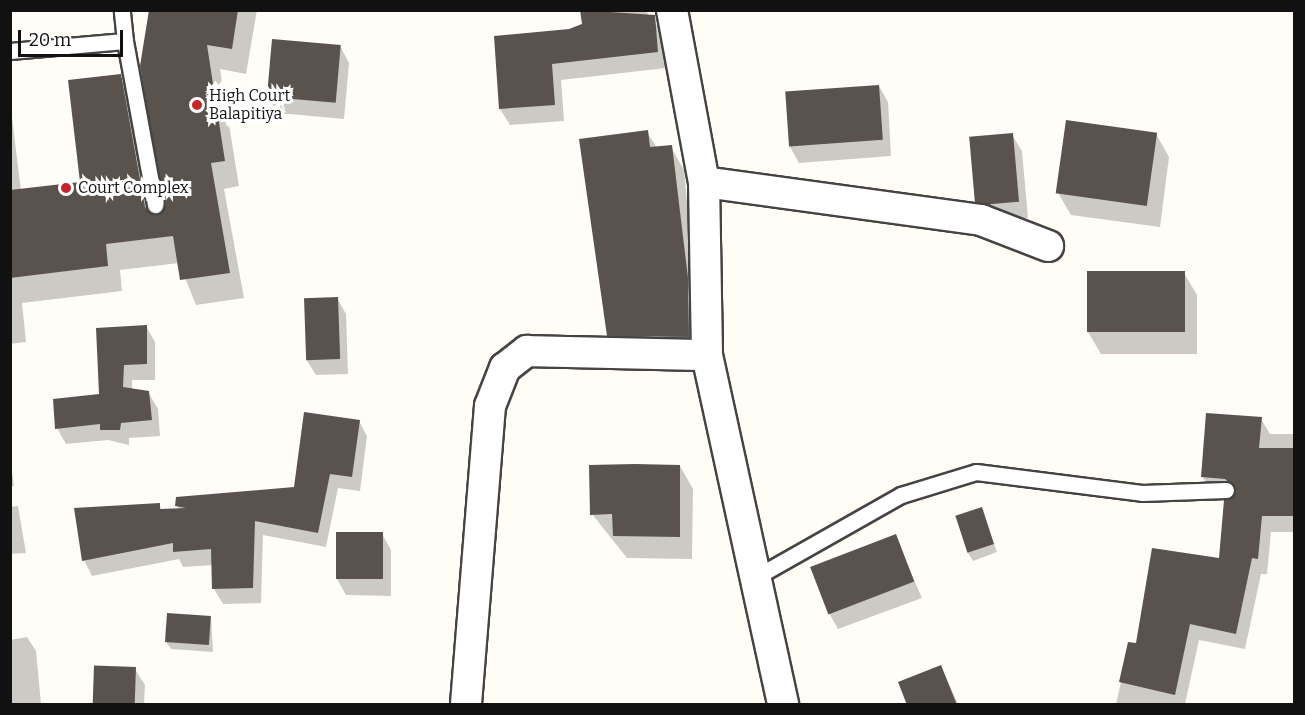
<!DOCTYPE html>
<html>
<head>
<meta charset="utf-8">
<style>
  body { margin:0 }
  #map { position:relative; width:1305px; height:715px; overflow:hidden; background:#fffdf5; font-family:Bitter,serif }
  div>[style] { position:absolute }
  .shadow>* { inset:0; background:#0003 }
  .building>* { inset:0; background:#5a524d; transform-origin:0 0 }
  .roads { filter:drop-shadow(2px 0 #444) drop-shadow(-2px 0 #444) drop-shadow(0 2px #444) drop-shadow(0 -2px #444) }
  .service>* { height:15px; margin:-7.5px; padding:0 7.5px; transform-origin:7.5px; border-radius:7.5px; background:#fff }
  .minor>* { height:30px; margin:-15px; padding:0 15px; transform-origin:15px; border-radius:15px; background:#fff }
  .dots>* { width:16px; height:16px; translate:-50% -50%; box-sizing:border-box; border:3px solid #fff; border-radius:50% }
  span { translate:-50% -50%; white-space:nowrap; text-align:center; line-height:1.15; -webkit-text-stroke:6px #fff; paint-order:stroke }
  .poi-label { font-size:16px; color:#111 }
  .left { translate:0 -50%; text-align:left }
  .frame { position:absolute; inset:0; border:12px solid #111; pointer-events:none }
  .scale { position:absolute; left:18px; top:30px; width:105px; height:27px; box-sizing:border-box; border:3px solid #111; border-top:0; padding-left:8px; font-size:18px; line-height:21px; white-space:nowrap; color:#111; -webkit-text-stroke:4px #fff; paint-order:stroke }
</style>
</head>
<body>
<div id="map">
  <div class="shadow">
    <div style="clip-path:polygon(151px 10px,257px 10px,246px 74px,220px 69px,239px 186px,224px 189px,244px 298px,196px 305px,179px 263px,120px 270px,122px 291px,22px 303px,26px 342px,10px 344px,10px 101px,21px 191px,81px 183px,120px 76px,135px 101px,158px 216px,166px 204px)"></div>
    <div style="clip-path:polygon(582px 10px,645px 10px,663px 33px,666px 68px,561px 80px,564px 121px,510px 125px,500px 109px,569px 31px,583px 25px)"></div>
    <div style="clip-path:polygon(340px 46px,349px 63px,344px 119px,278px 113px,268px 97px)"></div>
    <div style="clip-path:polygon(879px 86px,888px 102px,891px 156px,799px 163px,790px 147px,786px 93px)"></div>
    <div style="clip-path:polygon(647px 132px,657px 148px,671px 147px,684px 170px,702px 360px,622px 358px,609px 335px)"></div>
    <div style="clip-path:polygon(1156px 134px,1169px 157px,1160px 227px,1071px 215px,1058px 193px)"></div>
    <div style="clip-path:polygon(1012px 135px,1022px 151px,1028px 218px,986px 217px,976px 201px)"></div>
    <div style="clip-path:polygon(1184px 273px,1197px 295px,1197px 354px,1101px 354px,1088px 332px)"></div>
    <div style="clip-path:polygon(337px 298px,346px 314px,348px 374px,316px 375px,306px 359px)"></div>
    <div style="clip-path:polygon(146px 326px,155px 342px,155px 380px,132px 380px,132px 390px,148px 392px,158px 409px,160px 436px,129px 438px,129px 445px,108px 440px,66px 444px,57px 428px,100px 396px)"></div>
    <div style="clip-path:polygon(1261px 419px,1270px 434px,1294px 434px,1294px 532px,1271px 532px,1267px 574px,1261px 574px,1245px 649px,1199px 640px,1185px 704px,1116px 704px,1130px 643px,1138px 645px,1220px 560px,1232px 495px,1212px 493px,1203px 477px)"></div>
    <div style="clip-path:polygon(359px 421px,367px 436px,360px 491px,338px 488px,326px 547px,263px 535px,261px 603px,223px 604px,214px 589px,213px 565px,183px 567px,179px 559px,92px 576px,84px 560px,159px 504px,162px 511px,179px 510px,177px 505px,295px 488px)"></div>
    <div style="clip-path:polygon(10px 458px,14px 486px,10px 486px)"></div>
    <div style="clip-path:polygon(680px 466px,693px 489px,692px 559px,627px 558px,592px 514px)"></div>
    <div style="clip-path:polygon(18px 506px,26px 553px,10px 554px,10px 507px)"></div>
    <div style="clip-path:polygon(981px 509px,997px 552px,973px 561px,968px 553px)"></div>
    <div style="clip-path:polygon(337px 533px,382px 534px,391px 550px,391px 596px,346px 595px,337px 579px)"></div>
    <div style="clip-path:polygon(895px 536px,922px 598px,838px 629px,829px 613px)"></div>
    <div style="clip-path:polygon(211px 617px,213px 652px,171px 649px,166px 642px)"></div>
    <div style="clip-path:polygon(27px 637px,36px 651px,41px 704px,10px 704px,10px 640px)"></div>
    <div style="clip-path:polygon(941px 667px,958px 704px,909px 704px)"></div>
    <div style="clip-path:polygon(135px 669px,145px 685px,144px 704px,100px 704px)"></div>
  </div>
  <div class="building">
    <div style="clip-path:polygon(149px 10px,238px 10px,232px 49px,207px 45px,225px 161px,211px 163px,230px 273px,180px 280px,173px 236px,106px 244px,108px 266px,10px 278px,10px 190px,80px 182px,68px 80px,121px 74px,145px 207px,152px 214px,164px 209px,140px 66px)"></div>
    <div style="clip-path:polygon(580px 10px,655px 15px,658px 52px,552px 64px,555px 105px,499px 109px,494px 36px,569px 29px,582px 24px)"></div>
    <div style="left:272px;top:39px;width:69px;height:58px;rotate:5deg"></div>
    <div style="left:879px;top:85px;width:55px;height:94px;rotate:86deg"></div>
    <div style="left:1066px;top:120px;width:92px;height:74px;rotate:8deg"></div>
    <div style="clip-path:polygon(648px 130px,650px 147px,672px 145px,688px 278px,689px 337px,607px 336px,579px 139px)"></div>
    <div style="left:1013px;top:133px;width:69px;height:44px;rotate:85deg"></div>
    <div style="left:1087px;top:271px;width:98px;height:61px"></div>
    <div style="left:338px;top:297px;width:62px;height:34px;rotate:88deg"></div>
    <div style="clip-path:polygon(147px 325px,147px 364px,124px 365px,123px 387px,149px 391px,152px 420px,121px 423px,120px 430px,100px 430px,100px 424px,55px 429px,53px 399px,99px 394px,96px 328px)"></div>
    <div style="clip-path:polygon(304px 412px,360px 420px,352px 477px,330px 474px,318px 533px,255px 521px,253px 588px,212px 589px,211px 549px,173px 552px,173px 543px,82px 561px,74px 508px,160px 503px,160px 509px,186px 508px,175px 506px,176px 497px,294px 487px)"></div>
    <div style="clip-path:polygon(1206px 413px,1262px 417px,1259px 448px,1294px 448px,1294px 516px,1262px 516px,1258px 559px,1252px 558px,1236px 634px,1190px 624px,1175px 695px,1119px 682px,1128px 642px,1136px 643px,1152px 548px,1219px 558px,1224px 500px,1236px 489px,1225px 479px,1201px 477px)"></div>
    <div style="clip-path:polygon(635px 464px,680px 465px,680px 537px,613px 536px,612px 514px,590px 515px,589px 465px)"></div>
    <div style="left:982px;top:507px;width:39px;height:28px;rotate:72deg"></div>
    <div style="left:336px;top:532px;width:47px;height:47px"></div>
    <div style="left:896px;top:534px;width:51px;height:92px;rotate:69deg"></div>
    <div style="left:167px;top:613px;width:44px;height:29px;rotate:4deg"></div>
    <div style="clip-path:polygon(941px 665px,957px 705px,907px 705px,898px 682px)"></div>
    <div style="left:136px;top:667px;width:38px;height:42px;rotate:92deg"></div>
  </div>
  <div class="roads">
    <div class="service">
      <div style="left:125px;top:41px;width:167px;rotate:79.6deg"></div>
      <div style="left:10px;top:51px;width:115px;rotate:-5deg"></div>
      <div style="left:125px;top:41px;width:31px;rotate:-96deg"></div>
      <div style="left:756px;top:577px;width:167px;rotate:-29.5deg"></div>
      <div style="left:901px;top:495px;width:78px;rotate:-17deg"></div>
      <div style="left:976px;top:472px;width:167px;rotate:7.2deg"></div>
      <div style="left:1142px;top:493px;width:84px;rotate:-2deg"></div>
    </div>
    <div class="minor">
      <div style="left:672px;top:10px;width:175px;rotate:79.5deg"></div>
      <div style="left:704px;top:182px;width:173px;rotate:89deg"></div>
      <div style="left:707px;top:355px;width:357px;rotate:77.7deg"></div>
      <div style="left:704px;top:182px;width:280px;rotate:7.8deg"></div>
      <div style="left:981px;top:220px;width:72px;rotate:21.2deg"></div>
      <div style="left:466px;top:704px;width:299px;rotate:-85.4deg"></div>
      <div style="left:490px;top:406px;width:41px;rotate:-68.5deg"></div>
      <div style="left:505px;top:368px;width:28px;rotate:-38deg"></div>
      <div style="left:527px;top:351px;width:180px;rotate:1.3deg"></div>
    </div>
  </div>
  <div class="dots">
    <div style="left:197px;top:105px;background:#c4262e"></div>
    <div style="left:66px;top:188px;background:#c4262e"></div>
  </div>
  <div class="poi-label">
    <span class="left" style="left:209px;top:105px">High Court<br>Balapitiya</span>
    <span class="left" style="left:78px;top:188px">Court Complex</span>
  </div>
  <div class="frame"></div>
  <div class="scale">20 m</div>
</div>
</body>
</html>
